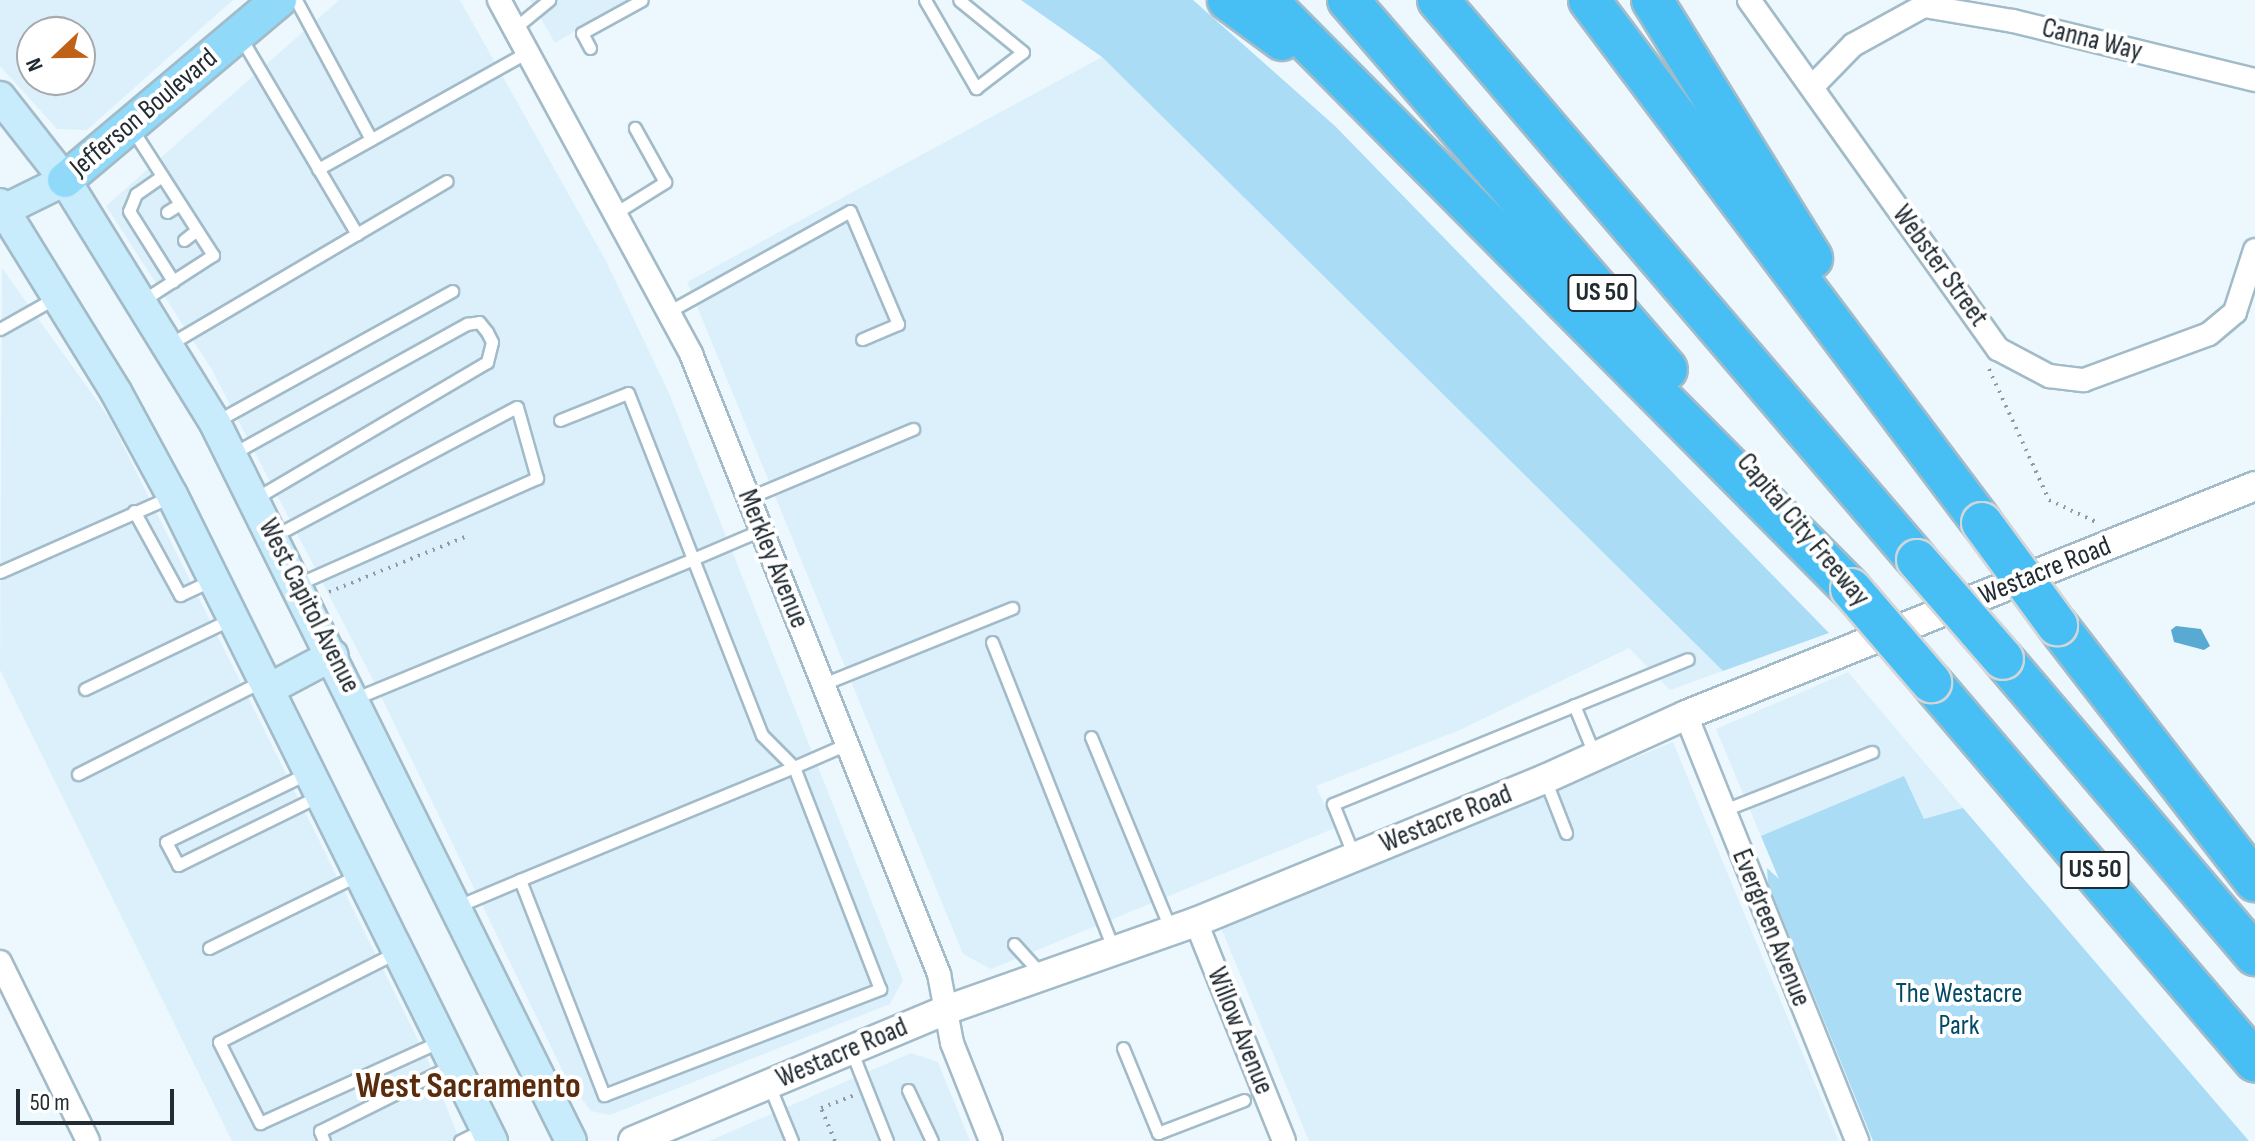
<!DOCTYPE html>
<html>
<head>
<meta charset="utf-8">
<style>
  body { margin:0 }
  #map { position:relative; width:2255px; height:1141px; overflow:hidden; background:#edf8fe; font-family:"Sofia Sans Condensed",sans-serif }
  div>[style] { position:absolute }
  .built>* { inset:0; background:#dcf0fc }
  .green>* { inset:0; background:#abdcf6 }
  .water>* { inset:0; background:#59aad2 }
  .path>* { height:4px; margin-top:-2px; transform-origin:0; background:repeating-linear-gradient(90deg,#909aa0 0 2px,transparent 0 8px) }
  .roads { filter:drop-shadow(2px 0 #a2bbc8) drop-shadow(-2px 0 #a2bbc8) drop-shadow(0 2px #a2bbc8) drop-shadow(0 -2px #a2bbc8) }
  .service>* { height:11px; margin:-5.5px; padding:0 5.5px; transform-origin:5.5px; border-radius:5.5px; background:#fff }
  .minor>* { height:22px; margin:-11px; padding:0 11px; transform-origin:11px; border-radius:11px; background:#fff }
  .tertiary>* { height:28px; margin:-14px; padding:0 14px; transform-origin:14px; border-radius:14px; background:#fff }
  .secondary>* { height:30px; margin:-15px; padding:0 15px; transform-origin:15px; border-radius:15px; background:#c8ecfc }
  .primary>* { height:34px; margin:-17px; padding:0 17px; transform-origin:17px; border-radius:17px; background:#91d9f9 }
  .motorway>* { height:40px; margin:-20px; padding:0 20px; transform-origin:20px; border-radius:20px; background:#47bff5 }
  .bridges { filter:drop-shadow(2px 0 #d3d5d6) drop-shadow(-2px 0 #d3d5d6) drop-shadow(0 2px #d3d5d6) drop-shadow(0 -2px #d3d5d6) }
  .motorway-bridge>* { height:40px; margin:-20px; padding:0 20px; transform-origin:20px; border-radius:20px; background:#47bff5 }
  span { translate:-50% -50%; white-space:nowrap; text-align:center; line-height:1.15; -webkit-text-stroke:8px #fff; paint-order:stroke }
  .shield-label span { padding:2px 6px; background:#fff; border:2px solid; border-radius:6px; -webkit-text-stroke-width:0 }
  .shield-label { font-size:26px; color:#212b31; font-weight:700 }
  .street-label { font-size:28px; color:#212b31 }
  .park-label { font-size:28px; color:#044a66 }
  .district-label { font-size:36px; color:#5a2c0b; font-weight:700 }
  .north { position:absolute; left:16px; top:16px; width:80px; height:80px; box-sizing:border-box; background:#fff; border:2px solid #a6aaad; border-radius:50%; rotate:248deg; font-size:22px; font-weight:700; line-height:32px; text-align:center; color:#212b31 }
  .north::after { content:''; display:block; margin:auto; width:28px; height:36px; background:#bf6117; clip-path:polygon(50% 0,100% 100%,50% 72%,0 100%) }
  .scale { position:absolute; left:16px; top:1089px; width:158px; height:36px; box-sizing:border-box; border:4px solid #212b31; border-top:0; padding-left:10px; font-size:24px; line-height:28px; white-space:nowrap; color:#212b31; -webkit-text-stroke:6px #fff; paint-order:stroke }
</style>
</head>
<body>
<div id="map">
  <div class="built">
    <div style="clip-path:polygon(evenodd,0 0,233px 0,87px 130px,57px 129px,0 66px,0 0,32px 32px,80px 32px,80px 80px,32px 80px,32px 32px)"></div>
    <div style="clip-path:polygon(339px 0,460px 0,606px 261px,669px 393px,903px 980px,890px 1004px,610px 1115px,591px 1111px,568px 1082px,373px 680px,212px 370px,106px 206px)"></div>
    <div style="clip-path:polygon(530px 0,628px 0,555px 43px)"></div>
    <div style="clip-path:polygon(1102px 57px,1723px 671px,1670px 690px,1629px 648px,1460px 730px,1316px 786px,1335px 828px,991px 969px,963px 954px,687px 282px)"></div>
    <div style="clip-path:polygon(2px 268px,110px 419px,427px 1058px,460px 1141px,232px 1141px,0 670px)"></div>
    <div style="clip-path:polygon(1848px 672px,1963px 808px,1780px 882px,1716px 729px)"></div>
    <div style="clip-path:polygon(1673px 742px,1839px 1141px,1309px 1141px,1221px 928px)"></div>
    <div style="clip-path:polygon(911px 1053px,938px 1062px,970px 1141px,709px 1141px)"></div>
  </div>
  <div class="green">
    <div style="clip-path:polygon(1021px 0,1193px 0,1335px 126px,1829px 633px,1723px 671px,1102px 57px)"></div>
    <div style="clip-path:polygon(1904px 776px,1924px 819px,1963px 808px,2249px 1141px,1873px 1141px,1768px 883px,1767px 868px,1779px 879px,1761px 836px)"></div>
  </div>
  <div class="water">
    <div style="clip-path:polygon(2176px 626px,2201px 629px,2210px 646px,2204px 650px,2174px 642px,2171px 630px)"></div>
  </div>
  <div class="path">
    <div style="left:1989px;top:369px;width:144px;rotate:65.4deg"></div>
    <div style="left:2049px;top:500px;width:54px;rotate:25.1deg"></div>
    <div style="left:329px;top:592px;width:147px;rotate:-22deg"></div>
    <div style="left:835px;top:1141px;width:36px;rotate:-113deg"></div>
    <div style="left:821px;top:1108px;width:34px;rotate:-21deg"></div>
  </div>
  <div class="roads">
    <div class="service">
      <div style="left:296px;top:0;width:158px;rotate:61.7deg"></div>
      <div style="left:925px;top:0;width:102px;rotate:59.9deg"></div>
      <div style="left:976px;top:88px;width:59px;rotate:-37.5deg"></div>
      <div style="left:1023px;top:52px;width:82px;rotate:-140.9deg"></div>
      <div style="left:516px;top:27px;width:43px;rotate:-39.3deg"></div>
      <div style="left:241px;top:38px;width:228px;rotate:59.4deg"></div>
      <div style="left:590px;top:48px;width:17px;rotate:-118deg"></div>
      <div style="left:582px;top:33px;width:68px;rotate:-28.8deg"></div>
      <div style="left:132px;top:129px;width:150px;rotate:57.3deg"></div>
      <div style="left:213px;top:255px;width:85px;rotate:147.1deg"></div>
      <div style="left:318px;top:169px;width:242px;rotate:-29.2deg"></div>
      <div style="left:162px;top:176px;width:32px;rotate:145deg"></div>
      <div style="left:136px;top:194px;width:18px;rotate:112deg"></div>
      <div style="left:129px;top:211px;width:83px;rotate:57.8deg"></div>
      <div style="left:167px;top:212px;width:15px;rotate:-32deg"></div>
      <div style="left:617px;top:212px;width:57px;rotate:-32deg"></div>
      <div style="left:665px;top:182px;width:62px;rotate:-119.1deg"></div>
      <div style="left:184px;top:240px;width:16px;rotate:-38deg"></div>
      <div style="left:668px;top:312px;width:208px;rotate:-29deg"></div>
      <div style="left:850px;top:211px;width:123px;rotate:67deg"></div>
      <div style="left:898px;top:324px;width:39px;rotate:157deg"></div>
      <div style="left:0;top:329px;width:63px;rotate:-29.4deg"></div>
      <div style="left:170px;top:344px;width:321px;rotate:-30.5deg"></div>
      <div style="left:560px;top:420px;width:73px;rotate:-21.7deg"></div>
      <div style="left:628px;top:393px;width:178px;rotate:68.6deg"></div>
      <div style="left:693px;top:559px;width:74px;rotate:-23.1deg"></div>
      <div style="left:215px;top:422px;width:271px;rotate:-28.9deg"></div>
      <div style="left:232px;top:454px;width:269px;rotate:-29deg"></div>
      <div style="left:467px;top:324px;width:12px;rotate:-9deg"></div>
      <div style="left:479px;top:322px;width:13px;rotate:51deg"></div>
      <div style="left:487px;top:332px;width:11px;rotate:63deg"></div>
      <div style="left:492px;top:342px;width:21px;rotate:104deg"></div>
      <div style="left:487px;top:362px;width:268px;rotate:149.5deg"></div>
      <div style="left:748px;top:498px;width:179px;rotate:-22.7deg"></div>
      <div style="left:134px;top:511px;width:96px;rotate:61.3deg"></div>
      <div style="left:180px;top:595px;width:35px;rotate:-25deg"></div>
      <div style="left:274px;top:536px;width:275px;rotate:-28deg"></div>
      <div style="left:517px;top:407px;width:74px;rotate:74.3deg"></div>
      <div style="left:537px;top:478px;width:261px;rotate:156.1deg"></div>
      <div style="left:0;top:572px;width:188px;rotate:-23.8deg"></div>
      <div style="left:992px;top:642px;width:331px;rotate:68.4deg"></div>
      <div style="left:823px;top:684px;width:204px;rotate:-21.9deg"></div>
      <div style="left:85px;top:689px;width:164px;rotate:-25.6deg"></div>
      <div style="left:356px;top:698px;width:365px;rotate:-22.4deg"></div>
      <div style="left:693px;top:559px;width:189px;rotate:68.6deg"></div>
      <div style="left:762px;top:735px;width:45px;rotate:45deg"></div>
      <div style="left:794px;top:767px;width:296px;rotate:157.6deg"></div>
      <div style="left:1574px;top:705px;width:55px;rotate:67.6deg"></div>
      <div style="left:1091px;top:737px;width:209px;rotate:67.5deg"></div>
      <div style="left:310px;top:772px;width:160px;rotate:154.1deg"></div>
      <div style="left:166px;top:842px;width:26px;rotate:62deg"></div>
      <div style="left:178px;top:865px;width:157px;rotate:-26.1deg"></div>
      <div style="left:78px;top:774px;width:208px;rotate:-26.8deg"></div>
      <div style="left:1545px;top:779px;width:58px;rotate:68.7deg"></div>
      <div style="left:1724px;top:810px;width:159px;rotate:-21.4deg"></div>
      <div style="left:1354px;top:856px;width:56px;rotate:-112deg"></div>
      <div style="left:1333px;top:804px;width:383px;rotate:-22.2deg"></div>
      <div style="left:458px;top:906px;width:67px;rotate:-22.8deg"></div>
      <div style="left:520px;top:880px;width:231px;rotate:68.7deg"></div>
      <div style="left:604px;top:1095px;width:296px;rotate:-21deg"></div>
      <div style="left:880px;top:989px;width:238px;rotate:-111.2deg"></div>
      <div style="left:794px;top:767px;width:58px;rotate:-23.5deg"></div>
      <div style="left:1014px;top:944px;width:42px;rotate:47.9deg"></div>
      <div style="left:209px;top:948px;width:168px;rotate:-26.1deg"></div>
      <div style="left:395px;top:953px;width:197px;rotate:153.2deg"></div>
      <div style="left:219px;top:1042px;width:91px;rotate:63.2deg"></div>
      <div style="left:260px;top:1123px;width:199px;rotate:-24.4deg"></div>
      <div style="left:1123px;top:1048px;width:92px;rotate:67.6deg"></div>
      <div style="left:1158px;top:1133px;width:92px;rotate:-21deg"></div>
      <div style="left:851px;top:1050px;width:98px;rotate:68.4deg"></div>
      <div style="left:769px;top:1085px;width:61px;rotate:67.7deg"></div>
      <div style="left:908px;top:1090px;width:56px;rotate:64.8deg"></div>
      <div style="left:324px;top:1141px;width:11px;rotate:-112deg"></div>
      <div style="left:320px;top:1131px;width:148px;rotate:-26.4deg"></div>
      <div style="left:460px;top:1141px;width:28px;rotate:-26deg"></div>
    </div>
    <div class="minor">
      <div style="left:499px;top:0;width:403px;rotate:61.5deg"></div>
      <div style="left:691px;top:354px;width:668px;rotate:68.2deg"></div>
      <div style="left:939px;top:974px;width:70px;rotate:79.3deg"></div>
      <div style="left:952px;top:1043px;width:105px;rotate:68.3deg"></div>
      <div style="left:1749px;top:0;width:429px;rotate:54.5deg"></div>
      <div style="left:1998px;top:349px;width:58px;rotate:27.9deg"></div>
      <div style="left:2049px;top:376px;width:35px;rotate:7deg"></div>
      <div style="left:2084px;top:380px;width:133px;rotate:-20.2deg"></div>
      <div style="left:2209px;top:334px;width:34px;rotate:-40deg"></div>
      <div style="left:2235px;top:312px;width:65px;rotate:-72.1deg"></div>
      <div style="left:1812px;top:87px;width:59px;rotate:-45.7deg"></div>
      <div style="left:1853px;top:45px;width:81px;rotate:-28.8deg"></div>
      <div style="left:1924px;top:6px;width:90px;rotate:9.6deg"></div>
      <div style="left:2013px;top:21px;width:249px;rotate:13.7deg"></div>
      <div style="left:1686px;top:715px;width:459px;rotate:68.1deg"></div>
      <div style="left:1196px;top:922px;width:236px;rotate:68.1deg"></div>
      <div style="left:0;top:962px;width:199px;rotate:63.8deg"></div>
    </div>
    <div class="tertiary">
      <div style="left:633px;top:1141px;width:339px;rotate:-22.7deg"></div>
      <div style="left:946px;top:1010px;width:265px;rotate:-19.4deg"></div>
      <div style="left:1196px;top:922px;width:377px;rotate:-22.3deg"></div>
      <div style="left:1545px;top:779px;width:155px;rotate:-24.4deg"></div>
      <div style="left:1686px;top:715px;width:613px;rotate:-21.92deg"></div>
    </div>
    <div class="secondary">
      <div style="left:0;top:97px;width:105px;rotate:51.9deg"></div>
      <div style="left:65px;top:180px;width:286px;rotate:58.3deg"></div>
      <div style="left:215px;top:423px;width:801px;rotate:63.63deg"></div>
      <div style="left:0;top:204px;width:221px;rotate:58.3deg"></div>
      <div style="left:116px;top:392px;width:117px;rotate:61.5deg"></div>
      <div style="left:172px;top:495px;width:721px;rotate:63.65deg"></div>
      <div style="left:0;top:212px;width:72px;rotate:-26.2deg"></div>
      <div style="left:269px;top:689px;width:72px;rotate:-28deg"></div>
    </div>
    <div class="primary">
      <div style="left:65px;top:180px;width:280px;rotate:-40.1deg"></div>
    </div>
    <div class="motorway">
      <div style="left:1228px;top:0;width:67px;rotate:36.5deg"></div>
      <div style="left:1266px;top:0;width:830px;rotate:45.2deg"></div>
      <div style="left:1348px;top:0;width:488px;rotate:49.2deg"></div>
      <div style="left:1438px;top:0;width:737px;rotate:49.46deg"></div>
      <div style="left:1589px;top:0;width:654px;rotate:53.08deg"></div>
      <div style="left:1652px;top:0;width:304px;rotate:58.2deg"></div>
      <div style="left:2057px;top:625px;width:324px;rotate:52.3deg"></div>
      <div style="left:2003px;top:659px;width:389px;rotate:49.6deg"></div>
      <div style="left:1931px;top:682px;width:499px;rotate:49.5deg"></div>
    </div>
  </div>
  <div class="bridges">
    <div class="motorway-bridge">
      <div style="left:1982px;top:523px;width:127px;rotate:53.7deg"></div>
      <div style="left:1917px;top:560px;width:131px;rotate:49deg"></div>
      <div style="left:1851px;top:589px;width:123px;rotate:49.3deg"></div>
    </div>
  </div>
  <div class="shield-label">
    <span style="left:1602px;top:293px">US 50</span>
    <span style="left:2095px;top:870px">US 50</span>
  </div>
  <div class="street-label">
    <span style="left:2092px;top:40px;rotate:14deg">Canna Way</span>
    <span style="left:144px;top:113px;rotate:-40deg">Jefferson Boulevard</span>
    <span style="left:1940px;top:266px;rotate:54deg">Webster Street</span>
    <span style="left:1803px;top:530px;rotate:50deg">Capital City Freeway</span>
    <span style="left:773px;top:559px;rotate:68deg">Merkley Avenue</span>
    <span style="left:2045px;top:571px;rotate:-22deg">Westacre Road</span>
    <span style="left:309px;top:606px;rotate:63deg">West Capitol Avenue</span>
    <span style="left:1446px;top:819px;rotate:-22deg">Westacre Road</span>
    <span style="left:1771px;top:928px;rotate:68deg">Evergreen Avenue</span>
    <span style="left:1240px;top:1031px;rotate:68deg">Willow Avenue</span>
    <span style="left:842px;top:1053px;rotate:-23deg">Westacre Road</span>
  </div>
  <div class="park-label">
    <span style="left:1959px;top:1010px">The Westacre<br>Park</span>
  </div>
  <div class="district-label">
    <span style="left:468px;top:1087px">West Sacramento</span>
  </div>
  <div class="north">N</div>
  <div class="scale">50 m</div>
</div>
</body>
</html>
